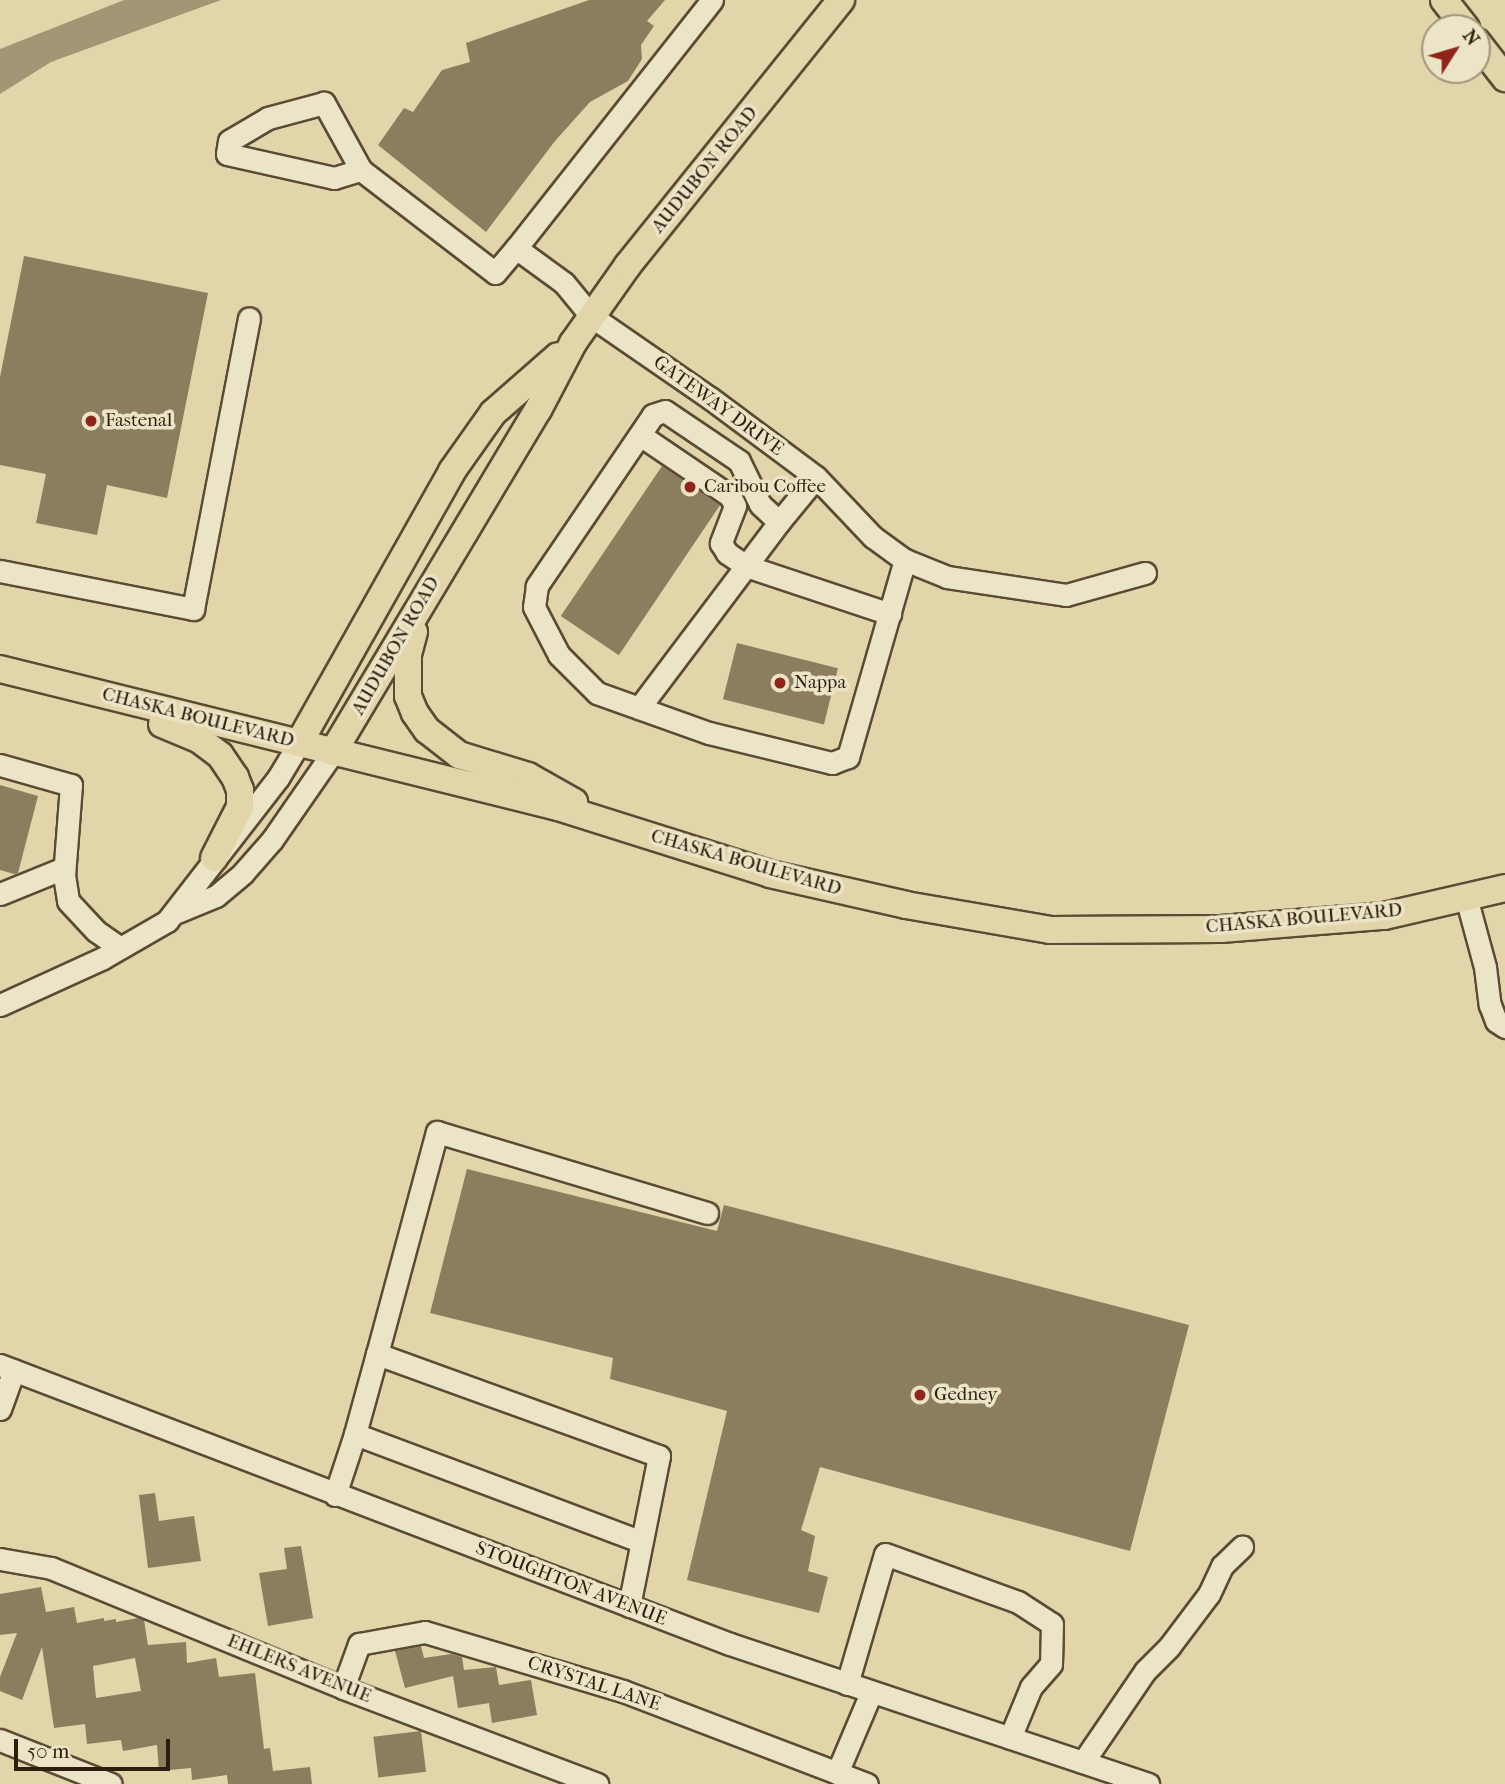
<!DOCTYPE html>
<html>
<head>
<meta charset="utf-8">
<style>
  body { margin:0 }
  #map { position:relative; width:1505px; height:1784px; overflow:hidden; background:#e2d5a9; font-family:"IM FELL French Canon",serif }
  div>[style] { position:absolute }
  .water>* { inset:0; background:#a49674 }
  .building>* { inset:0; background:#8b7d5e; transform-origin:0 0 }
  .roads { filter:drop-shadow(2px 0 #5a4b34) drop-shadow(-2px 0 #5a4b34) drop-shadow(0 2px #5a4b34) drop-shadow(0 -2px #5a4b34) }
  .minor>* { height:21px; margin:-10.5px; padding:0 10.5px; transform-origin:10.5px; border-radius:10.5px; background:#ece4c7 }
  .major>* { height:26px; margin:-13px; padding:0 13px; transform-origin:13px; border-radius:13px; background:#e2d5a9 }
  .dots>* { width:19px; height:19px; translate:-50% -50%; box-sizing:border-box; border:4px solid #ece4c7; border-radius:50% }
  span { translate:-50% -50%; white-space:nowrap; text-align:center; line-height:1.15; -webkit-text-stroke:7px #ece4c7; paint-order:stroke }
  .street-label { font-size:19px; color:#2d1d0d }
  .poi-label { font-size:19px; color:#2d1d0d }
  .left { translate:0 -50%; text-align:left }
  .north { position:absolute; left:1421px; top:14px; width:70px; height:70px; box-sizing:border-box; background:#ece4c7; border:2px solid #a0947d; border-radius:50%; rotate:53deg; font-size:19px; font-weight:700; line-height:28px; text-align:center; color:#2d1d0d }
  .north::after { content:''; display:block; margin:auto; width:24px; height:32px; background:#8f2418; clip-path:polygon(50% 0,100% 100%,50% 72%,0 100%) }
  .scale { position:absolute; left:14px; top:1739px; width:156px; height:32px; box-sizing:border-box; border:4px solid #2d1d0d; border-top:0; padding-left:9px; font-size:21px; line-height:24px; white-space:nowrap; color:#2d1d0d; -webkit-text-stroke:5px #ece4c7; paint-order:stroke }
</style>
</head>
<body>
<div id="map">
  <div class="water">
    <div style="clip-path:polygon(124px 0,221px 0,51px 62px,0 94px,0 49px)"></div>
  </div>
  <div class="building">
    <div style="clip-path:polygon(589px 0,665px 0,647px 21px,654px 26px,641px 45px,642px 59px,628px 81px,590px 102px,555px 141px,486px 232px,378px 145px,404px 108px,413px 112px,442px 70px,470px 62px,466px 43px)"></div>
    <div style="clip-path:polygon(24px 256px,208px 293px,167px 498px,107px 485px,97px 535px,36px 523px,46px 474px,0 465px,0 377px)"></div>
    <div style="left:662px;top:466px;width:70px;height:181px;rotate:34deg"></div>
    <div style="left:737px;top:643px;width:104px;height:58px;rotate:14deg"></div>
    <div style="clip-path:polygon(0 785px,38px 796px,18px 873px,14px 874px,0 870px)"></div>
    <div style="clip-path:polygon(467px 1169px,717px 1231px,724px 1205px,1189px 1325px,1130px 1551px,820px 1467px,801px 1530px,815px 1536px,808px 1571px,828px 1577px,819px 1613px,687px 1580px,727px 1411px,610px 1379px,613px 1358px,430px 1313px)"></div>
    <div style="clip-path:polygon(155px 1493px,159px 1521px,194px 1516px,201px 1561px,148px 1568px,139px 1495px)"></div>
    <div style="clip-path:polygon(301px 1546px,313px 1618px,268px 1626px,259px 1573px,287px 1569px,284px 1548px)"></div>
    <div style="clip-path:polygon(evenodd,41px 1587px,46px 1612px,74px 1607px,77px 1623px,104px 1618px,104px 1621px,116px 1619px,116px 1622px,138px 1618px,144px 1620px,148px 1645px,186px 1642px,187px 1663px,216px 1658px,219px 1677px,255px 1673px,264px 1749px,270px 1748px,273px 1771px,310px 1767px,312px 1784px,228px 1784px,227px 1775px,192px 1780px,191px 1768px,159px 1771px,157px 1745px,123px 1751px,121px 1740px,87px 1744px,85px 1724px,54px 1728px,42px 1647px,22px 1700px,0 1691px,0 1677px,17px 1633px,0 1635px,0 1594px,41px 1587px,135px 1658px,141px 1691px,96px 1698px,93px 1666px,135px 1658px)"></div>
    <div style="clip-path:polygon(421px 1646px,424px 1658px,451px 1654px,462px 1657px,464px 1670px,496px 1667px,499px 1685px,531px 1680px,537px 1715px,492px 1723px,489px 1703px,458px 1708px,453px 1676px,405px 1688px,395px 1651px)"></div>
    <div style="left:421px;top:1731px;width:41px;height:48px;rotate:83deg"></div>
  </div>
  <div class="roads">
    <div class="minor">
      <div style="left:712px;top:0;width:316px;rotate:128.3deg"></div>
      <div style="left:516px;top:248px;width:59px;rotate:36.1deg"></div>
      <div style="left:564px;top:283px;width:43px;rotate:50.7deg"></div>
      <div style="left:591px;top:316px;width:145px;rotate:34.6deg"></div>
      <div style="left:710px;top:398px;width:132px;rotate:36.7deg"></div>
      <div style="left:816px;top:477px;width:83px;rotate:46.5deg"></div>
      <div style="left:873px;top:537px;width:39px;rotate:36deg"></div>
      <div style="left:905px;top:560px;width:45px;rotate:22deg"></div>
      <div style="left:947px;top:577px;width:120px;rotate:8.6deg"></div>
      <div style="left:1066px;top:595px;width:82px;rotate:-15.6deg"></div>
      <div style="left:361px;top:170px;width:77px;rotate:-118.9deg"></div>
      <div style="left:324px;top:103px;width:58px;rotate:165deg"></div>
      <div style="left:268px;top:118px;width:45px;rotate:149.5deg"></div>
      <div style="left:229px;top:141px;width:13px;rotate:99deg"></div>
      <div style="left:227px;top:154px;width:110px;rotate:12.6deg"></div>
      <div style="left:334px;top:178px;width:28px;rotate:-17deg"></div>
      <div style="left:361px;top:170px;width:169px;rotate:37.5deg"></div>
      <div style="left:495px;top:273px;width:33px;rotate:-50deg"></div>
      <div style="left:640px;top:435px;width:109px;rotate:34.1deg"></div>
      <div style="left:730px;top:496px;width:11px;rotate:63deg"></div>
      <div style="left:735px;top:506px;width:40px;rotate:111deg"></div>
      <div style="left:721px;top:543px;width:12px;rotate:59deg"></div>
      <div style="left:727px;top:553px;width:23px;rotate:34deg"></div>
      <div style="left:746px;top:566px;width:152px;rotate:18.4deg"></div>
      <div style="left:816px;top:477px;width:58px;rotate:129.4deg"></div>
      <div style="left:779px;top:522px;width:26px;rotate:-137deg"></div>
      <div style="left:760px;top:504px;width:48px;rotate:-116deg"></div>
      <div style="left:739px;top:461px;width:89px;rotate:-146deg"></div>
      <div style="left:665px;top:411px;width:13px;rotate:162deg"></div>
      <div style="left:653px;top:415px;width:207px;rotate:124.2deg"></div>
      <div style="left:537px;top:586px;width:21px;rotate:98deg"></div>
      <div style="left:534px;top:607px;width:54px;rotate:62.5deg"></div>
      <div style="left:559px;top:655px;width:54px;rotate:45deg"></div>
      <div style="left:597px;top:693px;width:119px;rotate:19.7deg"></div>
      <div style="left:709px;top:733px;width:127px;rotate:13.7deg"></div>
      <div style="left:832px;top:763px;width:17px;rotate:-21deg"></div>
      <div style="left:848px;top:757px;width:205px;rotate:-73.9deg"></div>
      <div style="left:0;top:571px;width:197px;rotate:11.1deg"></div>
      <div style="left:193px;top:609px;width:296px;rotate:-79.1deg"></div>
      <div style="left:639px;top:708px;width:233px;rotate:-53deg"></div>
      <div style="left:0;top:765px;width:74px;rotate:15.7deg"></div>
      <div style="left:71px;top:785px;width:90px;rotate:94.4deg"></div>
      <div style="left:64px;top:875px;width:26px;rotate:81deg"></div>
      <div style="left:68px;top:901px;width:41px;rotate:47deg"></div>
      <div style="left:96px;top:931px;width:29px;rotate:35deg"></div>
      <div style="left:0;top:894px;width:69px;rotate:-22.1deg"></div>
      <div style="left:1466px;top:897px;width:73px;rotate:74.8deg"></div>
      <div style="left:1485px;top:967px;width:38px;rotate:83deg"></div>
      <div style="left:1490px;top:1005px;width:17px;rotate:69deg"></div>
      <div style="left:1496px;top:1021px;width:11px;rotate:34deg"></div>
      <div style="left:177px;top:912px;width:42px;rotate:-22.3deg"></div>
      <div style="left:216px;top:896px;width:35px;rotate:-40deg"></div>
      <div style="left:243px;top:873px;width:44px;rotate:-48.7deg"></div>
      <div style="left:272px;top:840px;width:107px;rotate:-55.3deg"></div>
      <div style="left:0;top:1005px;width:113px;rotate:-24.5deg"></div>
      <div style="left:103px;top:958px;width:74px;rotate:-30deg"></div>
      <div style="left:167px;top:921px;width:181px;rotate:-52.2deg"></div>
      <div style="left:278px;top:778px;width:41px;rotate:-59deg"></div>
      <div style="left:377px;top:1354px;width:83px;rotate:105.4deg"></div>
      <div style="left:355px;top:1434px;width:304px;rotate:20.6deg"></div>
      <div style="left:0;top:1365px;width:781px;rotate:20.92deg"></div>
      <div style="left:730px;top:1644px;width:441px;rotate:18.5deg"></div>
      <div style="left:0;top:1409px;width:41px;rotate:-70.3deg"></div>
      <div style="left:335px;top:1495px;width:64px;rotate:-71.8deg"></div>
      <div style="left:0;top:1559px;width:52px;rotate:10deg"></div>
      <div style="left:51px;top:1568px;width:316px;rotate:22.3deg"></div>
      <div style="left:343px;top:1688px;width:272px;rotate:20.7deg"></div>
      <div style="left:629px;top:1606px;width:153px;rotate:-78.7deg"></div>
      <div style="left:659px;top:1456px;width:300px;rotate:-160.1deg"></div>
      <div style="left:377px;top:1354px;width:230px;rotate:-74.9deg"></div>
      <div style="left:437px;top:1132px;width:282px;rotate:16.7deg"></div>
      <div style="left:847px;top:1684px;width:135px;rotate:-73.7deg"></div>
      <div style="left:885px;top:1554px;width:141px;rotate:19.8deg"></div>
      <div style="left:1018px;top:1602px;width:40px;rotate:32.9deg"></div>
      <div style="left:1052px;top:1624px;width:40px;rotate:91.4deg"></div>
      <div style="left:1051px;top:1664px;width:30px;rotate:131deg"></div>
      <div style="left:1031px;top:1687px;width:55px;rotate:112.4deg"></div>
      <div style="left:343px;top:1688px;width:47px;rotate:-70deg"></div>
      <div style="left:359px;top:1644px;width:67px;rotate:-10.3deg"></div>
      <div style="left:425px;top:1632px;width:207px;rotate:16.6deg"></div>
      <div style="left:623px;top:1691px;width:261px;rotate:20.9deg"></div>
      <div style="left:0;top:1740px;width:119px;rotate:21.6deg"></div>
      <div style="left:1083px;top:1762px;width:110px;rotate:-55.7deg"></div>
      <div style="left:1145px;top:1671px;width:34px;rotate:-45deg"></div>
      <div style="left:1169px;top:1647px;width:66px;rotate:-53deg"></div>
      <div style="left:1209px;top:1594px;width:31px;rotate:-65deg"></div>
      <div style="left:1222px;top:1566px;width:28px;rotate:-44deg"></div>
      <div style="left:837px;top:1773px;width:87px;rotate:-67deg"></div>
    </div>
    <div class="major">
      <div style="left:1444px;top:0;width:36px;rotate:52deg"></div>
      <div style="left:1477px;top:42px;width:46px;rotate:52.1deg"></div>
      <div style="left:414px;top:632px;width:24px;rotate:105deg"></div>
      <div style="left:408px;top:655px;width:41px;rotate:90deg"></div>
      <div style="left:408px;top:696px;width:18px;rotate:68deg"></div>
      <div style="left:415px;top:713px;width:21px;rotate:55deg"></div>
      <div style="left:427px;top:730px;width:41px;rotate:38deg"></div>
      <div style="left:459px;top:755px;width:72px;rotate:16.9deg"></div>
      <div style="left:528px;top:776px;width:53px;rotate:29.5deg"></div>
      <div style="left:0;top:669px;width:575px;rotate:13.89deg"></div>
      <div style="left:558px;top:807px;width:222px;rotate:17.5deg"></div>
      <div style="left:770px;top:874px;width:139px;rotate:12.8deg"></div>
      <div style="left:906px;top:905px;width:146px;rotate:9.8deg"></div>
      <div style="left:1050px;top:930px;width:171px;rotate:-0.3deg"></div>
      <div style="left:1221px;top:929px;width:164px;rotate:-4.6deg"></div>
      <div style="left:1384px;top:916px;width:124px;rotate:-13deg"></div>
      <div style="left:162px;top:724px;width:41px;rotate:22.8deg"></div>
      <div style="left:200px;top:740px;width:25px;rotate:37deg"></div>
      <div style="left:220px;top:755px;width:27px;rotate:56deg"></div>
      <div style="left:235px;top:777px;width:14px;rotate:69deg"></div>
      <div style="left:240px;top:790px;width:17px;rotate:90deg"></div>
      <div style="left:240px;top:807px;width:57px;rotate:117deg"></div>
      <div style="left:299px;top:743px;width:312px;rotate:-60.6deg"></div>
      <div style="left:452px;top:471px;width:71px;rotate:-54.7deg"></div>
      <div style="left:493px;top:413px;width:86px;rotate:-41.2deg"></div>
      <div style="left:333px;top:752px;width:399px;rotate:-59.1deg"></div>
      <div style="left:538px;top:410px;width:76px;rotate:-62.4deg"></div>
      <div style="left:573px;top:343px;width:95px;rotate:-54.8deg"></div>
      <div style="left:628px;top:265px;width:340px;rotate:-51.2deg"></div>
    </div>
  </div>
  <div class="dots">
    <div style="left:91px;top:421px;background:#8f2418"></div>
    <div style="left:690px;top:487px;background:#8f2418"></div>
    <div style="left:780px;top:683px;background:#8f2418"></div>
    <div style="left:920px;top:1395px;background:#8f2418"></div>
  </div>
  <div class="street-label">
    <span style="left:705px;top:170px;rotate:-51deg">AUDUBON ROAD</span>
    <span style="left:718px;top:406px;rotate:36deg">GATEWAY DRIVE</span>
    <span style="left:396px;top:646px;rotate:-60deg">AUDUBON ROAD</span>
    <span style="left:198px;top:718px;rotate:14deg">CHASKA BOULEVARD</span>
    <span style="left:746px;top:863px;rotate:16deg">CHASKA BOULEVARD</span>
    <span style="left:1304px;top:919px;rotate:-5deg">CHASKA BOULEVARD</span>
    <span style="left:571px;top:1584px;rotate:21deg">STOUGHTON AVENUE</span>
    <span style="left:299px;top:1669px;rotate:22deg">EHLERS AVENUE</span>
    <span style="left:594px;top:1684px;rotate:18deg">CRYSTAL LANE</span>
  </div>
  <div class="poi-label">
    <span class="left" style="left:105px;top:421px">Fastenal</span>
    <span class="left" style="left:704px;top:487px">Caribou Coffee</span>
    <span class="left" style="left:794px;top:683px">Nappa</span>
    <span class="left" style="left:934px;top:1395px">Gedney</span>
  </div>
  <div class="north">N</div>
  <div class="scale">50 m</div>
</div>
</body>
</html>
